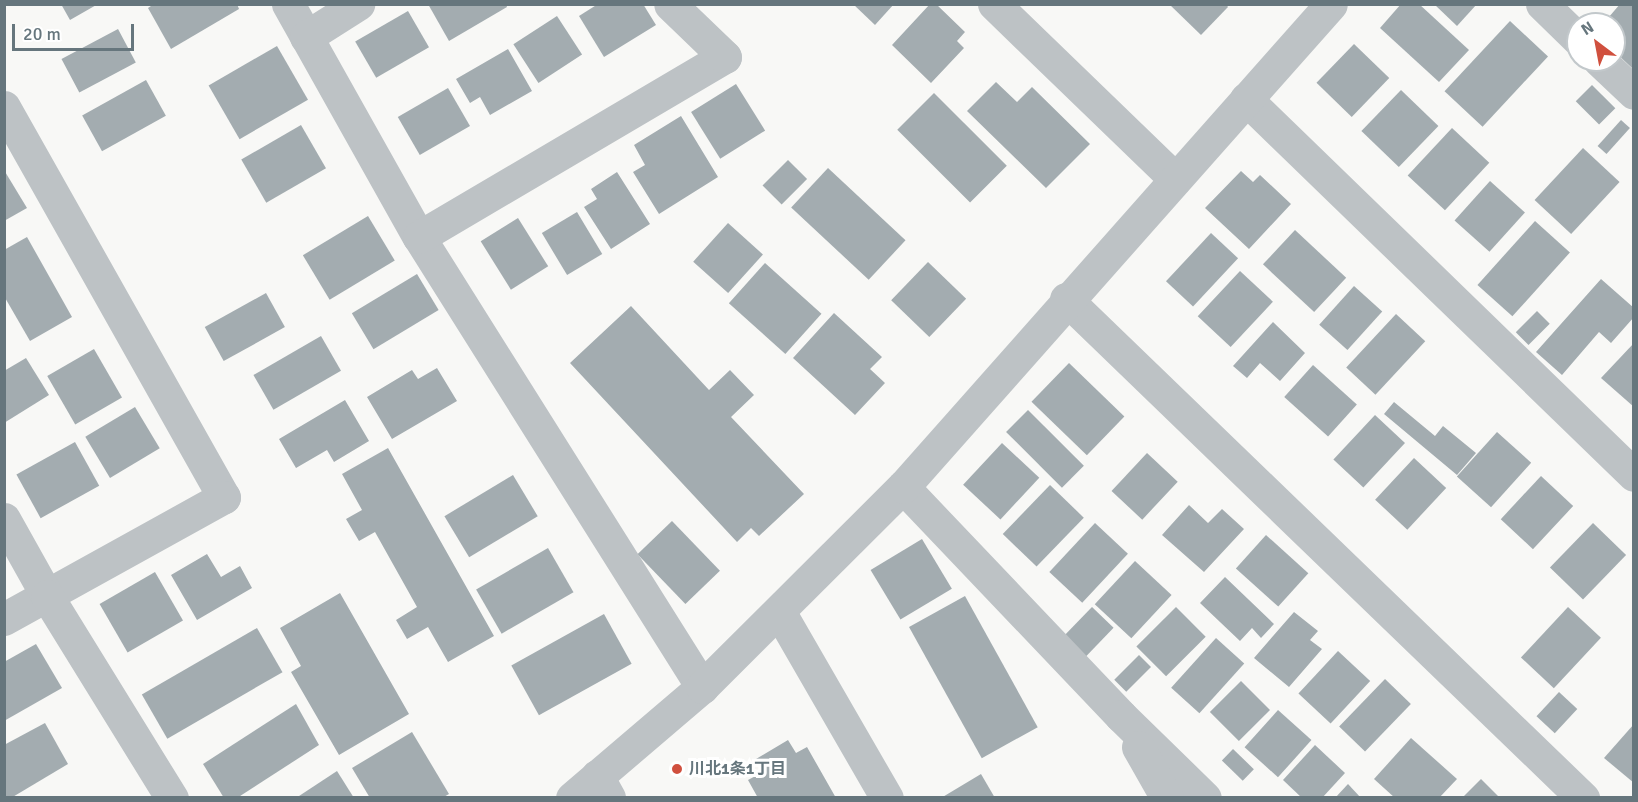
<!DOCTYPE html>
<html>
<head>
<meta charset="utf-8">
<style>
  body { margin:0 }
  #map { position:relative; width:1638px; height:802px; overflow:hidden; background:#f8f8f6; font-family:Signika,"Noto Sans JP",sans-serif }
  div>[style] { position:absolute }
  .building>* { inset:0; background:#a3acb0; transform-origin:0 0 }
  .minor>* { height:33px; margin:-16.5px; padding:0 16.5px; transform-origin:16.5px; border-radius:16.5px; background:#bdc2c5 }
  .tertiary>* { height:33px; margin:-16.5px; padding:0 16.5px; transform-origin:16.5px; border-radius:16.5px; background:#bdc2c5 }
  .dots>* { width:16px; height:16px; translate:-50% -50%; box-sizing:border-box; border:3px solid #fff; border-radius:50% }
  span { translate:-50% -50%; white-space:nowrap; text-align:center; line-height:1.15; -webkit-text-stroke:6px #fff; paint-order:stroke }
  .poi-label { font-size:16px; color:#66767d; font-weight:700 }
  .left { translate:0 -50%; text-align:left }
  .frame { position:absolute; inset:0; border:6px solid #66767d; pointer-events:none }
  .north { position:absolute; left:1566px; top:12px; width:60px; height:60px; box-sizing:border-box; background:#fff; border:2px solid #c2c8cb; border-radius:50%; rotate:328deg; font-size:16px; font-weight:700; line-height:24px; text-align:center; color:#66767d }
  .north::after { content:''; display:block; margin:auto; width:21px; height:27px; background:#d0503e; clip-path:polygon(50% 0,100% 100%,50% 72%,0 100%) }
  .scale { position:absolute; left:12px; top:24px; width:122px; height:27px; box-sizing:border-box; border:3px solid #66767d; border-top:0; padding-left:8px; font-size:18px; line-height:21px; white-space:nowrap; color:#66767d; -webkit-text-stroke:4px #fff; paint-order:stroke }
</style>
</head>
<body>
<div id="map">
  <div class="building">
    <div style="clip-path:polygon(61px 4px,98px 4px,70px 20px)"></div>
    <div style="clip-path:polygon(154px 4px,237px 4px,239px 9px,171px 49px,148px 8px)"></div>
    <div style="clip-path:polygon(428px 4px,506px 4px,507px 7px,449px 41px)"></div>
    <div style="clip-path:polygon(598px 4px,643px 4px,656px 25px,604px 57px,579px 16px)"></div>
    <div style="clip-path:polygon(853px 4px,894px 4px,875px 25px)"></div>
    <div style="clip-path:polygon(930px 4px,936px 4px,965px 32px,957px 41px,964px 48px,931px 83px,892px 45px)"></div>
    <div style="clip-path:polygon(1169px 4px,1226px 4px,1228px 7px,1201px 35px)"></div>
    <div style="clip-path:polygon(1401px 4px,1419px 4px,1469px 50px,1439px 82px,1380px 28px)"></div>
    <div style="clip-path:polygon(1434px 4px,1477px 4px,1457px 26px)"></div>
    <div style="clip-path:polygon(1620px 4px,1634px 4px,1632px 68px,1614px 51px,1614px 24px,1603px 24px)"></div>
    <div style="left:408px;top:11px;width:42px;height:61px;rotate:60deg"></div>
    <div style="left:557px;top:16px;width:46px;height:52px;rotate:57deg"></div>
    <div style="left:1510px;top:21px;width:52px;height:96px;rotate:43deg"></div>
    <div style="left:118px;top:29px;width:38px;height:64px;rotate:62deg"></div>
    <div style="left:1354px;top:44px;width:49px;height:54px;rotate:44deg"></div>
    <div style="left:277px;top:46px;width:62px;height:79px;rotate:60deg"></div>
    <div style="clip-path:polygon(508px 49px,532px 91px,490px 115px,480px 97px,470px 103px,456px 79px)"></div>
    <div style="left:146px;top:80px;width:41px;height:73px;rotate:61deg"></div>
    <div style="clip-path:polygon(996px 82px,1017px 102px,1032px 87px,1090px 144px,1046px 188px,967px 111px)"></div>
    <div style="left:736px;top:84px;width:55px;height:53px;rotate:58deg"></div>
    <div style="left:1592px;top:85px;width:33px;height:23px;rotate:45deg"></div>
    <div style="left:448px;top:88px;width:44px;height:58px;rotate:60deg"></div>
    <div style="left:1401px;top:90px;width:52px;height:57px;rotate:44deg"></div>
    <div style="left:934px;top:93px;width:103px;height:52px;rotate:45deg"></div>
    <div style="clip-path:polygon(681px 116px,718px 177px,659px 214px,633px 172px,645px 165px,634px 145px)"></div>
    <div style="left:1621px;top:120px;width:12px;height:35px;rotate:42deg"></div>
    <div style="left:301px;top:125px;width:50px;height:69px;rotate:60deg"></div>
    <div style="left:1452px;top:128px;width:51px;height:65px;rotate:43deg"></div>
    <div style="left:1583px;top:148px;width:50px;height:71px;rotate:43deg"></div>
    <div style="left:788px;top:160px;width:27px;height:36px;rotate:45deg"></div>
    <div style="left:828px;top:168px;width:106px;height:54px;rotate:43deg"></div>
    <div style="clip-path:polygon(4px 170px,27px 208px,4px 221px)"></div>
    <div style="clip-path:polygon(1241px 171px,1253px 182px,1260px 175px,1291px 204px,1249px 249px,1205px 208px)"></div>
    <div style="clip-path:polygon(617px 172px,650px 224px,611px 249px,584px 207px,597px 199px,591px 189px)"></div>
    <div style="left:1490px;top:181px;width:47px;height:53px;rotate:42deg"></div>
    <div style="left:577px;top:212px;width:49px;height:41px;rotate:59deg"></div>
    <div style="left:368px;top:216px;width:52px;height:76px;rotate:59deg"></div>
    <div style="left:518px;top:218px;width:57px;height:44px;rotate:58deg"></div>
    <div style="left:1535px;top:221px;width:47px;height:86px;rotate:42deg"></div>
    <div style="left:728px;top:223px;width:47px;height:52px;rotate:42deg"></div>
    <div style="left:1295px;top:230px;width:70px;height:47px;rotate:43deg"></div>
    <div style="left:1211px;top:233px;width:37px;height:66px;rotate:43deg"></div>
    <div style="clip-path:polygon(27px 237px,72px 317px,30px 341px,4px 296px,4px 250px)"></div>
    <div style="left:928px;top:262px;width:53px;height:53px;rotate:44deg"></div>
    <div style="left:765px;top:263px;width:76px;height:54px;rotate:42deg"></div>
    <div style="left:1240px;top:271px;width:45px;height:62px;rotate:43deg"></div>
    <div style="left:417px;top:274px;width:42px;height:76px;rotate:59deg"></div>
    <div style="clip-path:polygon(1601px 279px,1634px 308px,1634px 317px,1611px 343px,1599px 332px,1562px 375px,1536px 352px)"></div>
    <div style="left:1354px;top:286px;width:38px;height:52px;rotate:42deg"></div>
    <div style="left:266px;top:293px;width:39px;height:70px;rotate:61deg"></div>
    <div style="clip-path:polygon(631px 306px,709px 390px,730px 370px,754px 395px,731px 417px,804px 494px,759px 536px,751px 528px,737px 542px,570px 363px)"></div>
    <div style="left:1537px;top:311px;width:18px;height:30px;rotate:45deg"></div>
    <div style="clip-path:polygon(834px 313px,882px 357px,870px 369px,885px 383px,855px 415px,793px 358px)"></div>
    <div style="left:1396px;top:314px;width:40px;height:73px;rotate:43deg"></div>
    <div style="clip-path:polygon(1273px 322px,1305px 353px,1280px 381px,1260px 363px,1247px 378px,1233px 366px)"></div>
    <div style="left:321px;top:336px;width:40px;height:78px;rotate:60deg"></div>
    <div style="clip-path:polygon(1634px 343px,1634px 407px,1601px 378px)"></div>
    <div style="left:94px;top:349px;width:56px;height:54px;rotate:60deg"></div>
    <div style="clip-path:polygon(26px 358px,49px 395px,4px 423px,4px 371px)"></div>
    <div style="left:1069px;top:363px;width:77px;height:54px;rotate:44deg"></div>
    <div style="left:1313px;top:365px;width:59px;height:43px;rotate:42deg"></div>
    <div style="clip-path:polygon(437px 368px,457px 401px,392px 439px,367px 397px,412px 370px,418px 379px)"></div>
    <div style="clip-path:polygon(345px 400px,369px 441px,334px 462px,327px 450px,296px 468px,279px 439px)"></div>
    <div style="clip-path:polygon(1394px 402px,1435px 436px,1443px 426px,1476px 453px,1457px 475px,1384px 414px)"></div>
    <div style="left:135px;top:407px;width:48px;height:58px;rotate:59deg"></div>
    <div style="left:1028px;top:410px;width:79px;height:31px;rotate:45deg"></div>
    <div style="left:1375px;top:415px;width:41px;height:61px;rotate:43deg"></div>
    <div style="left:1497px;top:432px;width:46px;height:60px;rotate:42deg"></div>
    <div style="left:75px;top:442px;width:50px;height:67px;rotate:61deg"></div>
    <div style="left:1002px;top:443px;width:51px;height:57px;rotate:43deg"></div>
    <div style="clip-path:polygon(388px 448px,494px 636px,448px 662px,428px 627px,407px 639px,396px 620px,417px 607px,375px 532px,359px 541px,346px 519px,362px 510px,342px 474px)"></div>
    <div style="left:1147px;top:453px;width:42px;height:52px;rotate:43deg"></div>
    <div style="left:1414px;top:458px;width:44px;height:57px;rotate:43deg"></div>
    <div style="left:513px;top:475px;width:48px;height:80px;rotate:59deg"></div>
    <div style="left:1541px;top:476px;width:44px;height:59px;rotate:43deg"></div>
    <div style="left:1050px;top:485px;width:47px;height:68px;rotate:44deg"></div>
    <div style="clip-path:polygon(1189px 505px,1208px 523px,1222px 509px,1244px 529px,1204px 572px,1162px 535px)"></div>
    <div style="left:672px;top:521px;width:69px;height:48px;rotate:46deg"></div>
    <div style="left:1095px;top:523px;width:45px;height:67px;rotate:43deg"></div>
    <div style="left:1593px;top:523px;width:46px;height:62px;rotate:44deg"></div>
    <div style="left:1266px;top:535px;width:57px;height:45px;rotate:42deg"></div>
    <div style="left:922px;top:539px;width:58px;height:60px;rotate:59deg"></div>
    <div style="left:548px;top:548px;width:51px;height:83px;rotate:60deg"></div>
    <div style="clip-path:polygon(207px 554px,221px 577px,240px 566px,252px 588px,197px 620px,171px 575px)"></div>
    <div style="left:1135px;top:561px;width:50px;height:59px;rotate:43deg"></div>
    <div style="left:155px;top:572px;width:56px;height:64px;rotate:60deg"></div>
    <div style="clip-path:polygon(1225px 577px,1274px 624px,1261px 638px,1252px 628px,1240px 641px,1200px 603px)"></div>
    <div style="clip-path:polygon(340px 593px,409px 714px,339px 755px,291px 672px,301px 666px,280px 628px)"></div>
    <div style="left:965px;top:596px;width:150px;height:64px;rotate:61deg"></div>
    <div style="left:1092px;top:607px;width:30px;height:45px;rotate:44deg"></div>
    <div style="left:1176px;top:607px;width:42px;height:56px;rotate:45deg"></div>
    <div style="left:1568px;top:607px;width:45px;height:69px;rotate:43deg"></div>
    <div style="clip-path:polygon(1294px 612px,1318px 631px,1310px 640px,1322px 649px,1289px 687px,1254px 658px)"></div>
    <div style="left:604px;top:614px;width:57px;height:106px;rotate:61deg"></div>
    <div style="left:257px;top:628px;width:51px;height:133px;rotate:60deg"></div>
    <div style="left:1216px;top:638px;width:38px;height:67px;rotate:42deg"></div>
    <div style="clip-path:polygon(36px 644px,62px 688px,4px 721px,4px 662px)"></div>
    <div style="left:1338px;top:651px;width:44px;height:58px;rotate:43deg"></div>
    <div style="left:1139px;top:655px;width:17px;height:35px;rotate:45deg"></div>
    <div style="left:1385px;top:679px;width:36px;height:66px;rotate:44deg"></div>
    <div style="left:1241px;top:681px;width:41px;height:44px;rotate:45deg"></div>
    <div style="left:1559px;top:692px;width:25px;height:33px;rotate:43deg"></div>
    <div style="clip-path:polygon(296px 704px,319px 745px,237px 798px,224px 798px,203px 764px)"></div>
    <div style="left:1278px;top:710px;width:45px;height:50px;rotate:42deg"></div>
    <div style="clip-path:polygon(45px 723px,68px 764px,11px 798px,4px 798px,4px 745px)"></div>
    <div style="clip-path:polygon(1634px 724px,1634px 783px,1604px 758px)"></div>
    <div style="clip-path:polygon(412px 732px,449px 794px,442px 798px,370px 798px,352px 768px)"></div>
    <div style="clip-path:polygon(1411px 738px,1457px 779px,1439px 798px,1395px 798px,1374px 779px)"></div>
    <div style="clip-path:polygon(788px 740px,796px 753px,807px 747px,836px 798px,758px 798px,748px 780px,763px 772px,756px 759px)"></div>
    <div style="clip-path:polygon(1315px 745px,1345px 773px,1322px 798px,1302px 798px,1283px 780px)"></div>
    <div style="left:1233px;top:749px;width:29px;height:16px;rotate:44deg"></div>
    <div style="clip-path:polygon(337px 771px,354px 798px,296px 798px)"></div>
    <div style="clip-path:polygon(981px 774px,995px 798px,941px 798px)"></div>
    <div style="clip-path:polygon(1481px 779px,1500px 798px,1462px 798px)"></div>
    <div style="clip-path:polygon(1348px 784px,1361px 798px,1335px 798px)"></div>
  </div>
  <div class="minor">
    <div style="left:288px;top:4px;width:267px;rotate:60.7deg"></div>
    <div style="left:419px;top:237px;width:532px;rotate:57.83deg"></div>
    <div style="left:994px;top:4px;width:252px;rotate:44deg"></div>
    <div style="left:1542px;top:4px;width:50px;rotate:44.2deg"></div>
    <div style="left:306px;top:37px;width:62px;rotate:-32.4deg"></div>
    <div style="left:1599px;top:60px;width:48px;rotate:43.3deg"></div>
    <div style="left:1246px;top:99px;width:540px;rotate:44.1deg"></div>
    <div style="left:4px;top:107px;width:448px;rotate:60.6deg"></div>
    <div style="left:224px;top:497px;width:252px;rotate:151deg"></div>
    <div style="left:419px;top:237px;width:355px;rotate:-30.5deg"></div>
    <div style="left:725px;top:57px;width:76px;rotate:-136.1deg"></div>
    <div style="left:1066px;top:299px;width:719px;rotate:43.99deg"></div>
    <div style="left:903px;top:487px;width:316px;rotate:46.4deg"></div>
    <div style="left:1121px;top:716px;width:117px;rotate:44.3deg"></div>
    <div style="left:4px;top:519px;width:88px;rotate:60.8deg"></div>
    <div style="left:47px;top:596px;width:238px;rotate:58.3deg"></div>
    <div style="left:780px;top:613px;width:214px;rotate:60deg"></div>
    <div style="left:1138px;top:747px;width:59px;rotate:60.4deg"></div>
    <div style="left:597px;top:776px;width:25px;rotate:61deg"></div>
  </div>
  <div class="tertiary">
    <div style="left:572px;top:798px;width:171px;rotate:-40.5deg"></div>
    <div style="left:702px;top:687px;width:284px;rotate:-44.9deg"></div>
    <div style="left:903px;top:487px;width:645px;rotate:-48.45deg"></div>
  </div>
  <div class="dots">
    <div style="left:677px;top:769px;background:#d0503e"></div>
  </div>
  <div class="poi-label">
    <span class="left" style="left:689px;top:769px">川北1条1丁目</span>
  </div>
  <div class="frame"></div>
  <div class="north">N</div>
  <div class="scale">20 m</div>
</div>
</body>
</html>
